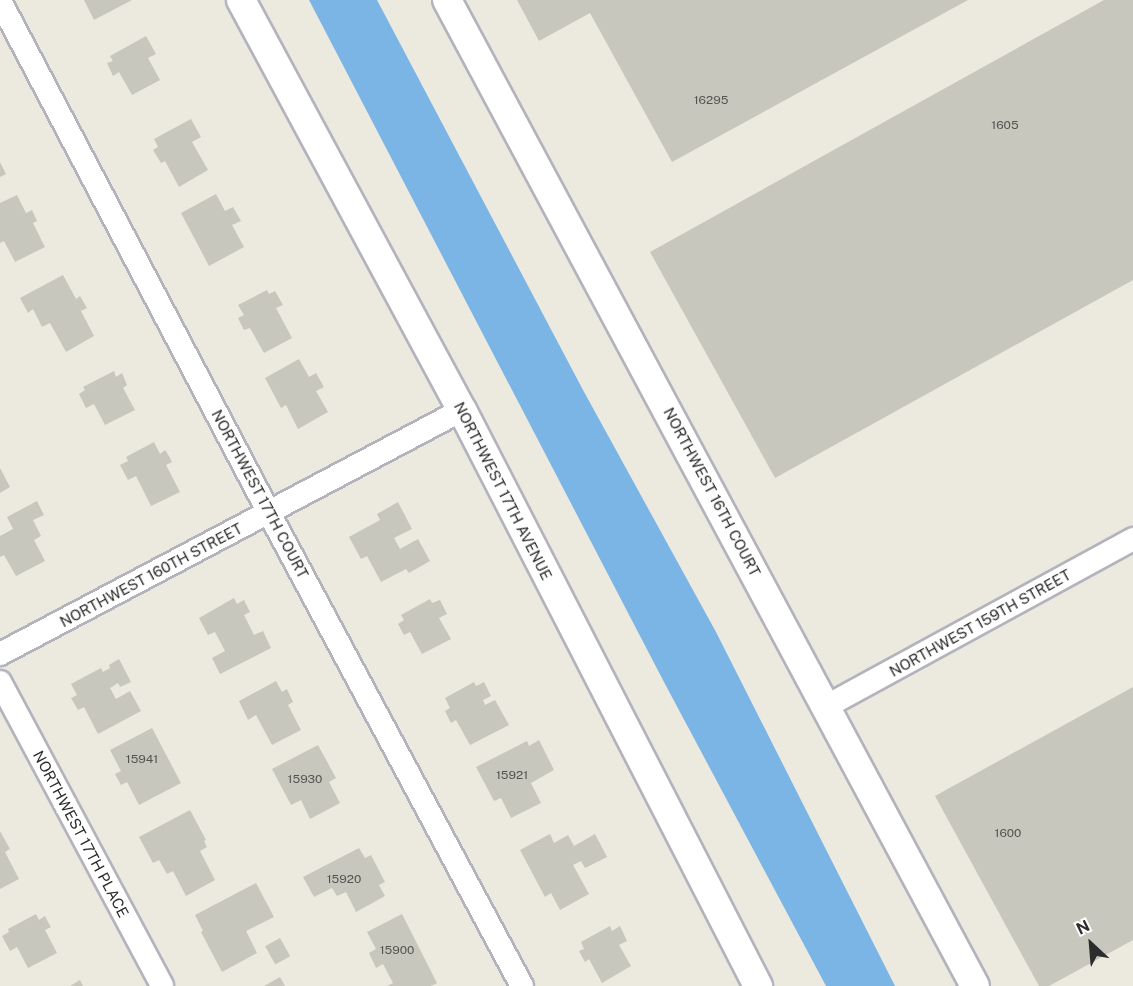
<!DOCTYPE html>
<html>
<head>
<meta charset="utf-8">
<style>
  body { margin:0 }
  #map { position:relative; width:1133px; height:986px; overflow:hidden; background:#ece9df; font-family:"Public Sans",sans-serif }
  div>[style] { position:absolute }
  .water>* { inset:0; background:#7ab5e6 }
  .building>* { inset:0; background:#c8c7bd; transform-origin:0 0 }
  .roads { filter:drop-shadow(2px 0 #b3b3be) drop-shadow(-2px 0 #b3b3be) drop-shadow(0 2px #b3b3be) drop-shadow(0 -2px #b3b3be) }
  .minor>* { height:22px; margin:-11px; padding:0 11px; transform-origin:11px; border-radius:11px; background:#fff }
  .tertiary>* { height:28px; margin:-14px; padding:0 14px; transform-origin:14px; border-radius:14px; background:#fff }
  span { translate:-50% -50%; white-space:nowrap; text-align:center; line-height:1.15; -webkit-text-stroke:5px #fff; paint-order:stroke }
  .number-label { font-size:12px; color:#535350 }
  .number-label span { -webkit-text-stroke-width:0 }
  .street-label { font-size:15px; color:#2c2c2c }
  .north { position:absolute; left:1061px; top:914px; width:60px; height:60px; -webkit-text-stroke:4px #fff; paint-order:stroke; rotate:334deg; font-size:16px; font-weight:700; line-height:24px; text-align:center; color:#2c2c2c }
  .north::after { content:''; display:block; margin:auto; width:21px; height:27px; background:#2c2c2c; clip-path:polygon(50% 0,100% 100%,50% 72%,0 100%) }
</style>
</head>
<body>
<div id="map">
  <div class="water">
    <div style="clip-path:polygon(309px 0,377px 0,583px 390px,716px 632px,895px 986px,826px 986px,664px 682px)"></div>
  </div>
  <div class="building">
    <div style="clip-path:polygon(84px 0,132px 0,94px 20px)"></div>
    <div style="clip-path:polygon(517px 0,968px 0,672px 162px,590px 13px,539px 41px)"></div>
    <div style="clip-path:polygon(1104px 0,1133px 0,1133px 280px,775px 478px,650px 252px)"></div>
    <div style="clip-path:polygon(146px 36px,156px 54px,148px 58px,160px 80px,132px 95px,119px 72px,113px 76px,107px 63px,113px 61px,110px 56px)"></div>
    <div style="clip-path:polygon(191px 119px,201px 137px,192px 142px,208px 170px,179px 187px,165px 161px,161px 163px,153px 150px,158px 147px,154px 139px)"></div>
    <div style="clip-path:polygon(0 162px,6px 174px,0 177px)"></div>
    <div style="clip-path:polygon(216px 194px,225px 211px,233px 207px,241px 221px,232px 225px,244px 247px,209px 266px,181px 213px)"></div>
    <div style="clip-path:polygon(17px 195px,26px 213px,32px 210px,37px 221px,33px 223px,45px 247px,15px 262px,4px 241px,0 243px,0 203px)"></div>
    <div style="clip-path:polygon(63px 275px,76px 299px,80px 296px,87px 308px,81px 311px,94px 336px,66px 352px,50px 323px,42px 327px,33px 309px,28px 313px,20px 298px)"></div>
    <div style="clip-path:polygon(267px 290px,269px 294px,275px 291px,283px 305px,276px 308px,292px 338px,264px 353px,250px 328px,244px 330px,238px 318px,244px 315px,238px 305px)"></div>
    <div style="clip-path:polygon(299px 359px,309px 377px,316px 373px,324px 387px,316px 391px,328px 412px,298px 429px,286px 405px,281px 408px,265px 378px)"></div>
    <div style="clip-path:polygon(114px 371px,116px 377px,122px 373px,127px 385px,123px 388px,135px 410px,105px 425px,94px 404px,86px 408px,79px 394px,85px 390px,83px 387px)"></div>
    <div style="clip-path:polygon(154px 442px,160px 454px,165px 450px,169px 456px,172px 462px,166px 465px,180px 492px,151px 506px,136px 476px,128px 480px,120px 465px,128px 461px,126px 457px)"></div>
    <div style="clip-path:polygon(0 468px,10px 487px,0 493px)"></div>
    <div style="clip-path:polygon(37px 501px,44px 515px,33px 520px,41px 536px,34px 540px,45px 561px,16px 576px,4px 555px,0 557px,0 536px,13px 529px,7px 517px)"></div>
    <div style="clip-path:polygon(398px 502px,412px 529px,394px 538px,400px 549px,418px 539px,430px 561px,409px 573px,406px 569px,381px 582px,367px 556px,361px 559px,349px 537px,380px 520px,377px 514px)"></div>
    <div style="clip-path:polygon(234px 598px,237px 604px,244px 600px,250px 612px,244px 615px,254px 635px,263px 631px,271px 648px,220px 674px,212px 658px,225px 651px,215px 632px,208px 635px,199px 618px)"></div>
    <div style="clip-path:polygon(430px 599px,432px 603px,440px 600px,447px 614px,439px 618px,451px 639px,422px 654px,410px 632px,404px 635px,398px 624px,404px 620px,401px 615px)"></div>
    <div style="clip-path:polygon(119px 659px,131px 682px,120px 687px,118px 683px,110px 688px,116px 699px,130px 691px,141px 711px,98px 734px,84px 707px,78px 710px,71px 698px,77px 695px,71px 684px,101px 668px,103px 672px,110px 668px,109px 665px)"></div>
    <div style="clip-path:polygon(276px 681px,282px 692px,287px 689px,293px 702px,288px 705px,301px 730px,272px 745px,256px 715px,248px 720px,239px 701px)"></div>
    <div style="clip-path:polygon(474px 682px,476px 686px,484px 682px,491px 696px,483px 700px,485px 705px,495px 700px,509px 725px,470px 745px,456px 720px,451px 723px,445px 711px,450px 708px,445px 698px)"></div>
    <div style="clip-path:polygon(1133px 687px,1133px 940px,1049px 986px,1039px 986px,935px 796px)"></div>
    <div style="clip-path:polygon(152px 728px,181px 783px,139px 805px,127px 782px,121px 785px,115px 774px,121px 771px,110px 750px)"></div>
    <div style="clip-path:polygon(539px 740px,554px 770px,531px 783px,541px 803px,511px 818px,501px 798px,494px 801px,476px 767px,527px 741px,529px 746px)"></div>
    <div style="clip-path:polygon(318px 745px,336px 778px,329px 782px,340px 803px,310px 819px,301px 800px,291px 805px,272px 769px)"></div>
    <div style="clip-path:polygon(190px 810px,206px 840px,204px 841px,207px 847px,200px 851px,215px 880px,186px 896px,173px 871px,167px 874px,159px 860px,153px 863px,139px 837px)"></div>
    <div style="clip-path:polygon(0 831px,10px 849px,5px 852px,19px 879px,0 889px)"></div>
    <div style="clip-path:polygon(550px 834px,554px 843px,568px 835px,574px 846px,595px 834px,607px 857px,585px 868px,581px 861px,573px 865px,589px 894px,560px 910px,551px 893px,545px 897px,520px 850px)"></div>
    <div style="clip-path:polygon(359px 848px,365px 858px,371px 855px,385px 882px,379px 885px,385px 896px,356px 912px,346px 892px,337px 896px,332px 888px,314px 897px,303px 877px)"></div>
    <div style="clip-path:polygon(256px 883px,274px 917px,246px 931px,257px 953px,222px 972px,201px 932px,203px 931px,195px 915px)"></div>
    <div style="clip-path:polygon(36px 914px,39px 920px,45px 916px,48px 922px,51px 927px,45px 930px,57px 953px,28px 968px,17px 947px,10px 951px,2px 936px,9px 932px,8px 929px)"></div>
    <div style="clip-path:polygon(402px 914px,437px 983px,431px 986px,387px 986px,393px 983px,383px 964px,376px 968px,369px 953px,376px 949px,367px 932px)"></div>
    <div style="clip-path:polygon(610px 926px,612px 931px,620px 926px,627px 941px,619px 945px,631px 966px,602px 983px,589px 959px,585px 962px,579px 951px,584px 949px,581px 942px)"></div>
    <div style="left:280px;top:938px;width:21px;height:17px;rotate:61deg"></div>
    <div style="clip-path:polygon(280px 977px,285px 986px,264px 986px)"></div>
    <div style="clip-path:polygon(80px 980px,83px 986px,70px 986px)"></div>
  </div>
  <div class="roads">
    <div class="minor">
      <div style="left:0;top:1px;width:578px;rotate:62.28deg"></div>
      <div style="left:269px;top:513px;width:536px;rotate:61.86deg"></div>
      <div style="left:0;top:654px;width:522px;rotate:-27.84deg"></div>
      <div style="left:0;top:682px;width:344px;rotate:61.9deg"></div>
      <div style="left:827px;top:706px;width:349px;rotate:-28.6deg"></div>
    </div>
    <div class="tertiary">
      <div style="left:241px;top:0;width:466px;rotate:61.7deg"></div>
      <div style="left:462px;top:410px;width:648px;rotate:62.8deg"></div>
      <div style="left:447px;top:0;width:1118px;rotate:61.83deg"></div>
    </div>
  </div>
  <div class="number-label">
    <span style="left:711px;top:101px">16295</span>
    <span style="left:1005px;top:126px">1605</span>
    <span style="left:142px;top:760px">15941</span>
    <span style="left:512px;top:776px">15921</span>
    <span style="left:305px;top:780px">15930</span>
    <span style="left:1008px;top:834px">1600</span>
    <span style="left:344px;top:880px">15920</span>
    <span style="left:397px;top:951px">15900</span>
  </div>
  <div class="street-label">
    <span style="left:503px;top:491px;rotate:63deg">NORTHWEST 17TH AVENUE</span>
    <span style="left:712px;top:492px;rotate:62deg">NORTHWEST 16TH COURT</span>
    <span style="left:260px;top:494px;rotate:62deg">NORTHWEST 17TH COURT</span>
    <span style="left:151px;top:575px;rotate:-28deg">NORTHWEST 160TH STREET</span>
    <span style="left:980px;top:623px;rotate:-29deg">NORTHWEST 159TH STREET</span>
    <span style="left:81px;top:834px;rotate:62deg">NORTHWEST 17TH PLACE</span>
  </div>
  <div class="north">N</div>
</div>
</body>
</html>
